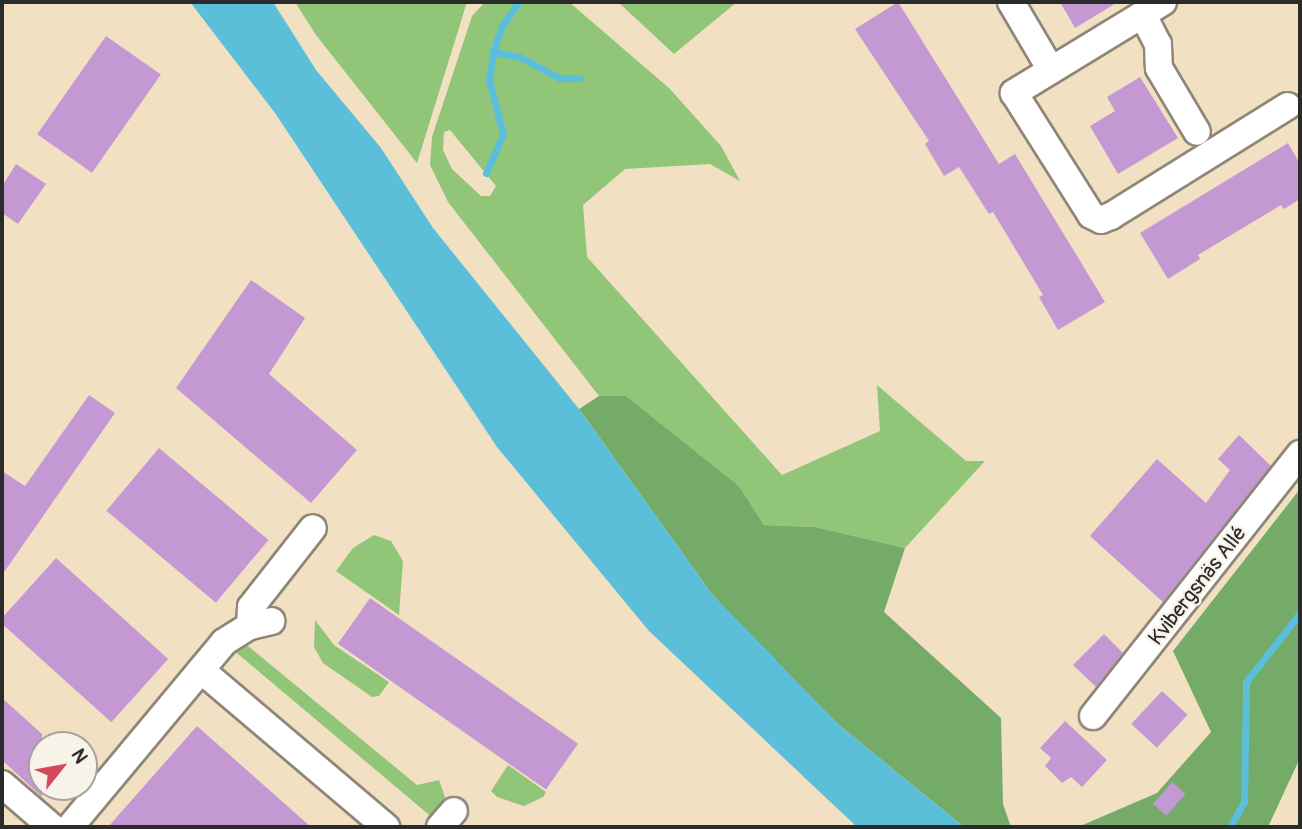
<!DOCTYPE html>
<html>
<head>
<meta charset="utf-8">
<style>
  body { margin:0 }
  #map { position:relative; width:1302px; height:829px; overflow:hidden; background:#f2e0c3; font-family:Pangolin,sans-serif }
  div>[style] { position:absolute }
  .green>* { inset:0; background:#91c678 }
  .forest>* { inset:0; background:#74ab68 }
  .water>* { inset:0; background:#5cbfda }
  .stream>* { height:7px; margin:-3.5px; padding:0 3.5px; transform-origin:3.5px; border-radius:3.5px; background:#5cbfda }
  .building>* { inset:0; background:#c499d3; transform-origin:0 0 }
  .roads { filter:drop-shadow(2px 0 #8e8677) drop-shadow(-2px 0 #8e8677) drop-shadow(0 2px #8e8677) drop-shadow(0 -2px #8e8677) }
  .minor>* { height:26px; margin:-13px; padding:0 13px; transform-origin:13px; border-radius:13px; background:#fff }
  span { translate:-50% -50%; white-space:nowrap; text-align:center; line-height:1.15; -webkit-text-stroke:5px #f7f3e8; paint-order:stroke }
  .street-label { font-size:21px; color:#2b2b2b }
  .frame { position:absolute; inset:0; border:4px solid #2b2b2b; pointer-events:none }
  .north { position:absolute; left:28px; top:731px; width:70px; height:70px; box-sizing:border-box; background:#f7f3e8; border:2px solid #a5a39c; border-radius:50%; rotate:59deg; font-size:19px; font-weight:700; line-height:28px; text-align:center; color:#2b2b2b }
  .north::after { content:''; display:block; margin:auto; width:24px; height:32px; background:#d1495b; clip-path:polygon(50% 0,100% 100%,50% 72%,0 100%) }
</style>
</head>
<body>
<div id="map">
  <div class="green">
    <div style="clip-path:polygon(295px 2px,467px 2px,417px 163px,316px 35px)"></div>
    <div style="clip-path:polygon(evenodd,485px 2px,569px 2px,669px 88px,721px 146px,740px 181px,710px 164px,625px 169px,583px 205px,587px 257px,782px 475px,880px 431px,877px 385px,966px 461px,985px 461px,905px 548px,815px 527px,764px 525px,739px 486px,626px 396px,599px 396px,448px 202px,430px 165px,432px 137px,472px 16px,485px 2px,450px 130px,496px 186px,490px 196px,481px 196px,452px 169px,443px 150px,444px 132px,450px 130px)"></div>
    <div style="clip-path:polygon(618px 2px,737px 2px,674px 54px)"></div>
    <div style="clip-path:polygon(374px 535px,391px 541px,403px 561px,399px 615px,336px 571px,353px 548px)"></div>
    <div style="clip-path:polygon(315px 620px,334px 645px,389px 682px,379px 696px,372px 697px,323px 663px,314px 647px)"></div>
    <div style="clip-path:polygon(248px 646px,417px 785px,439px 780px,445px 797px,434px 819px,232px 649px)"></div>
    <div style="clip-path:polygon(508px 765px,546px 792px,543px 797px,524px 806px,497px 797px,491px 791px)"></div>
  </div>
  <div class="forest">
    <div style="clip-path:polygon(599px 396px,626px 396px,739px 486px,764px 525px,815px 527px,905px 548px,884px 612px,1001px 718px,1003px 804px,1011px 827px,964px 827px,839px 725px,773px 661px,712px 594px,579px 409px)"></div>
    <div style="clip-path:polygon(1300px 489px,1300px 758px,1268px 827px,1078px 827px,1157px 793px,1211px 732px,1173px 651px)"></div>
  </div>
  <div class="water">
    <div style="clip-path:polygon(190px 2px,273px 2px,316px 70px,381px 148px,433px 228px,579px 409px,712px 594px,839px 725px,964px 827px,857px 827px,649px 631px,497px 447px,275px 113px)"></div>
  </div>
  <div class="stream">
    <div style="left:493px;top:52px;width:27px;rotate:10deg"></div>
    <div style="left:520px;top:57px;width:44px;rotate:28.3deg"></div>
    <div style="left:559px;top:78px;width:21px"></div>
    <div style="left:486px;top:173px;width:43px;rotate:-66.4deg"></div>
    <div style="left:503px;top:134px;width:56px;rotate:-104.5deg"></div>
    <div style="left:489px;top:80px;width:28px;rotate:-82deg"></div>
    <div style="left:493px;top:52px;width:28px;rotate:-71deg"></div>
    <div style="left:502px;top:26px;width:28px;rotate:-55deg"></div>
    <div style="left:1230px;top:827px;width:29px;rotate:-61deg"></div>
    <div style="left:1244px;top:802px;width:120px;rotate:-89deg"></div>
    <div style="left:1246px;top:682px;width:88px;rotate:-52deg"></div>
  </div>
  <div class="building">
    <div style="clip-path:polygon(898px 2px,999px 164px,1015px 154px,1105px 302px,1058px 330px,1039px 297px,1043px 295px,993px 212px,989px 214px,959px 167px,944px 176px,925px 144px,929px 141px,855px 29px)"></div>
    <div style="clip-path:polygon(1060px 2px,1118px 2px,1075px 28px)"></div>
    <div style="left:106px;top:36px;width:67px;height:120px;rotate:35deg"></div>
    <div style="clip-path:polygon(1140px 77px,1178px 138px,1118px 174px,1090px 126px,1115px 111px,1107px 97px)"></div>
    <div style="clip-path:polygon(1288px 143px,1300px 164px,1300px 199px,1284px 209px,1281px 205px,1198px 255px,1200px 259px,1168px 279px,1140px 233px)"></div>
    <div style="clip-path:polygon(16px 164px,46px 184px,18px 224px,2px 213px,2px 186px)"></div>
    <div style="clip-path:polygon(251px 280px,305px 318px,269px 374px,357px 450px,311px 503px,176px 388px)"></div>
    <div style="clip-path:polygon(89px 395px,115px 413px,2px 575px,2px 471px,25px 486px)"></div>
    <div style="clip-path:polygon(1239px 435px,1271px 466px,1163px 602px,1090px 536px,1157px 459px,1206px 503px,1230px 470px,1218px 459px)"></div>
    <div style="left:159px;top:448px;width:143px;height:82px;rotate:40deg"></div>
    <div style="left:56px;top:558px;width:151px;height:85px;rotate:42deg"></div>
    <div style="left:370px;top:598px;width:254px;height:56px;rotate:35deg"></div>
    <div style="clip-path:polygon(1104px 634px,1123px 653px,1096px 687px,1073px 665px)"></div>
    <div style="left:1162px;top:691px;width:35px;height:45px;rotate:43deg"></div>
    <div style="clip-path:polygon(2px 698px,42px 734px,42px 797px,2px 760px)"></div>
    <div style="clip-path:polygon(1065px 721px,1107px 760px,1082px 787px,1071px 777px,1062px 783px,1045px 766px,1051px 758px,1040px 748px)"></div>
    <div style="clip-path:polygon(197px 726px,311px 827px,108px 827px)"></div>
    <div style="left:1172px;top:782px;width:18px;height:29px;rotate:41deg"></div>
  </div>
  <div class="roads">
    <div class="minor">
      <div style="left:1011px;top:2px;width:79px;rotate:59.5deg"></div>
      <div style="left:1163px;top:2px;width:175px;rotate:148.6deg"></div>
      <div style="left:1014px;top:93px;width:144px;rotate:57.7deg"></div>
      <div style="left:1091px;top:215px;width:11px;rotate:27deg"></div>
      <div style="left:1101px;top:220px;width:11px;rotate:-22deg"></div>
      <div style="left:1111px;top:216px;width:208px;rotate:-31.9deg"></div>
      <div style="left:1143px;top:15px;width:33px;rotate:63deg"></div>
      <div style="left:1158px;top:44px;width:24px;rotate:88deg"></div>
      <div style="left:1159px;top:68px;width:74px;rotate:59.3deg"></div>
      <div style="left:250px;top:626px;width:19px;rotate:-87deg"></div>
      <div style="left:251px;top:607px;width:100px;rotate:-51.9deg"></div>
      <div style="left:201px;top:670px;width:243px;rotate:40.3deg"></div>
      <div style="left:1093px;top:716px;width:334px;rotate:-51.7deg"></div>
      <div style="left:2px;top:784px;width:66px;rotate:40.7deg"></div>
      <div style="left:70px;top:827px;width:241px;rotate:-50.2deg"></div>
      <div style="left:224px;top:642px;width:31px;rotate:-32deg"></div>
      <div style="left:250px;top:626px;width:22px;rotate:-13deg"></div>
      <div style="left:440px;top:827px;width:21px;rotate:-49deg"></div>
    </div>
  </div>
  <div class="street-label">
    <span style="left:1198px;top:586px;rotate:-52deg">Kvibergsnäs Allé</span>
  </div>
  <div class="frame"></div>
  <div class="north">N</div>
</div>
</body>
</html>
